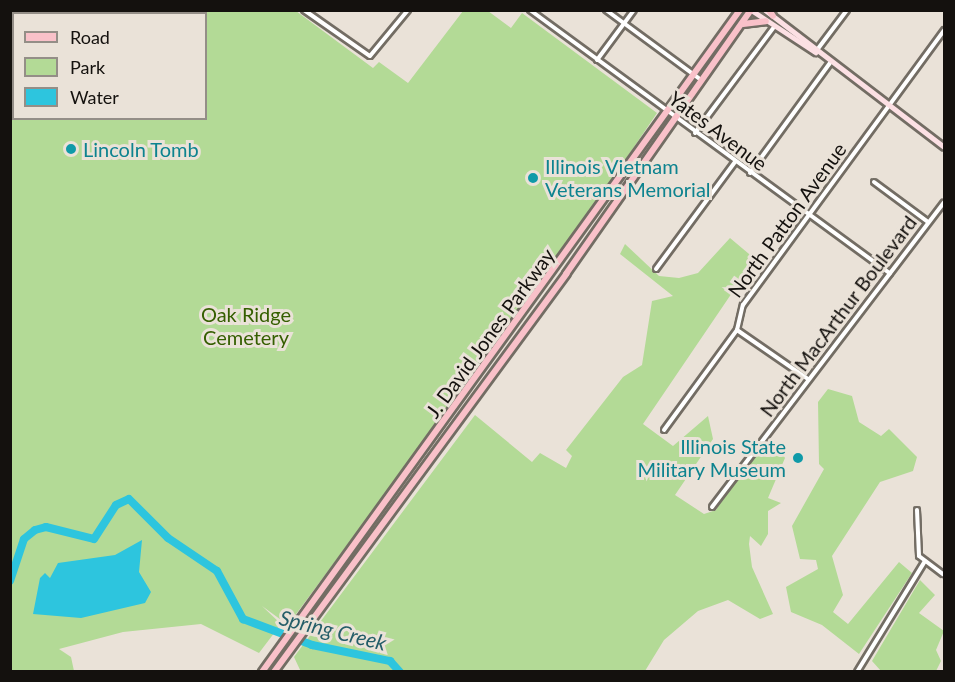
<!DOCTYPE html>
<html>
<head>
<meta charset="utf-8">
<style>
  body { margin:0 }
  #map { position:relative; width:955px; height:682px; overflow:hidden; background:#eae2d8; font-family:Lato,sans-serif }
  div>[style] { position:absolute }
  .green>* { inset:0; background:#b3da96 }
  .water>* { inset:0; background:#2dc5de }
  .river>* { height:8px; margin:-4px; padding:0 4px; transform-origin:4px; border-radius:4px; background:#2dc5de }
  .roads { filter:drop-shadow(2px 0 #736d64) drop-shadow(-2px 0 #736d64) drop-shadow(0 2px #736d64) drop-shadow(0 -2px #736d64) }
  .street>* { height:4px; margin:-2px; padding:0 2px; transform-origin:2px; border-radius:2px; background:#fff }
  .secondary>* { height:5px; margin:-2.5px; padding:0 2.5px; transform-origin:2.5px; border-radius:2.5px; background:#fce0e4 }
  .primary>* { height:6px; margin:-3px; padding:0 3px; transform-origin:3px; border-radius:3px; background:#f9c1c9 }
  .dots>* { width:16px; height:16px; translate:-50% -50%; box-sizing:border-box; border:3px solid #eae2d8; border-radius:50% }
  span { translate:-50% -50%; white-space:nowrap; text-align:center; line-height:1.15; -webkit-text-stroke:6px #eae2d8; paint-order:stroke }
  .street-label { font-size:20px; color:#14110e }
  .culture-label { font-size:20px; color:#0d838f }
  .left { translate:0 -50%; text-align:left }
  .right { translate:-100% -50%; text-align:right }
  .park-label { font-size:20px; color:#355f00 }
  .water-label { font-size:21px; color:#245d68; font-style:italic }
  .frame { position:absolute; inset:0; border:12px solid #14110e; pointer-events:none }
  .legend { position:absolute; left:12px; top:12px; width:195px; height:108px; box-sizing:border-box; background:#eae2d8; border:2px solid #948e87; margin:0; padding:8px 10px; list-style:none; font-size:18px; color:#14110e }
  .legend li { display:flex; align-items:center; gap:12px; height:30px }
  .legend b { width:30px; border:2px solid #948e87 }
</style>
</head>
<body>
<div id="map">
  <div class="green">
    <div style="clip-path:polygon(evenodd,10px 11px,296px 11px,373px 68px,379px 62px,408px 83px,463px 11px,488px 11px,511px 28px,522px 13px,657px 113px,552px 268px,288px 625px,262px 606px,281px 624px,259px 653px,201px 624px,123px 632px,59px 649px,71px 657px,74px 671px,11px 671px,10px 11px,14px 14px,206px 14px,206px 118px,14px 118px,14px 14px)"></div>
    <div style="clip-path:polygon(730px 238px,755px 259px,643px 424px,673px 446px,708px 416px,713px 439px,675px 495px,704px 514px,716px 510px,753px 443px,781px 451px,785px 458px,768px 498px,781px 503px,768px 511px,768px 534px,761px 546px,750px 536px,749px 544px,752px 567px,773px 614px,760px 619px,728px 600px,698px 611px,664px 640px,645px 671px,301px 672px,294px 657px,475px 415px,532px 462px,540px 453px,566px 468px,572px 456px,566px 450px,623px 377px,642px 365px,652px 301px,673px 296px,620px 254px,625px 244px,659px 276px,679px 278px,698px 273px)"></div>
    <div style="clip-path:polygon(828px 389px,852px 396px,859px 422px,881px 436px,889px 429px,917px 457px,913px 471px,880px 482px,832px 556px,843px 595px,833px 612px,848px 624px,899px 562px,912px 573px,859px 654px,822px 625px,791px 612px,786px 587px,818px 569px,816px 560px,800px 559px,792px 526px,824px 469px,819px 464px,818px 402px)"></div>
    <div style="clip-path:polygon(920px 580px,935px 595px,919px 613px,944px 631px,936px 650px,941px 661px,936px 671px,881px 671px,872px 661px)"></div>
  </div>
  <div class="water">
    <div style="clip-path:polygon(142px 540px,139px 572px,151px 592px,145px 603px,81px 618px,33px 614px,40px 578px,45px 573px,50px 578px,58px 563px,115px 555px)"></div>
  </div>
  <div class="river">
    <div style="left:10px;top:581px;width:44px;rotate:-71.6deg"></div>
    <div style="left:24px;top:539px;width:14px;rotate:-39deg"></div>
    <div style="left:35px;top:530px;width:11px;rotate:-15deg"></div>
    <div style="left:46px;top:527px;width:49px;rotate:14deg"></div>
    <div style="left:94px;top:539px;width:40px;rotate:-57.1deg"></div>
    <div style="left:116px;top:505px;width:14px;rotate:-25deg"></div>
    <div style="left:129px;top:499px;width:55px;rotate:45deg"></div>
    <div style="left:168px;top:538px;width:59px;rotate:34deg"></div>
    <div style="left:217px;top:571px;width:55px;rotate:61.6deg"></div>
    <div style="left:243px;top:619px;width:74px;rotate:20.6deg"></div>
    <div style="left:312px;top:645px;width:80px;rotate:11.6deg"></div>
    <div style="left:390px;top:661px;width:15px;rotate:48deg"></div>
  </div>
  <div class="roads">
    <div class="street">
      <div style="left:304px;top:10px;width:80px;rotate:34.9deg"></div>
      <div style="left:370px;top:56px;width:60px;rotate:-50.4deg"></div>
      <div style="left:530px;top:10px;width:446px;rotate:36.2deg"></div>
      <div style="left:606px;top:10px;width:117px;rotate:36.3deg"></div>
      <div style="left:817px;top:50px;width:50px;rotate:-53.1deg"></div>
      <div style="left:597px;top:60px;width:62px;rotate:-53.5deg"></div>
      <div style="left:695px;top:133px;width:132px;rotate:-53.3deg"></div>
      <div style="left:750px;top:173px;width:136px;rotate:-54deg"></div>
      <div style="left:874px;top:182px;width:67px;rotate:36.5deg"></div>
      <div style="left:656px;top:269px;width:133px;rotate:-53.6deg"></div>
      <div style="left:737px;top:330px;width:86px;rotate:34.6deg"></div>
      <div style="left:664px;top:430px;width:124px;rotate:-53.9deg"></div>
      <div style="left:737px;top:330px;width:26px;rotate:-77deg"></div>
      <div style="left:743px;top:305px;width:341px;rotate:-53.8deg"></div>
      <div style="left:712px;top:507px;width:383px;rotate:-52.7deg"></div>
      <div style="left:917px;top:510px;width:46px;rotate:87.5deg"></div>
      <div style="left:919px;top:556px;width:30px;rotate:37deg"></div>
      <div style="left:857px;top:672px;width:130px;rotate:-58.5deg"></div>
    </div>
    <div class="secondary">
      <div style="left:751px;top:10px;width:77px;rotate:33.3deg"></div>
      <div style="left:765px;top:10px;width:225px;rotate:37.4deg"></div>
    </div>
    <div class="primary">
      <div style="left:769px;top:10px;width:7px;rotate:56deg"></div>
      <div style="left:743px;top:24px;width:23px;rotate:-7deg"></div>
      <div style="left:262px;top:672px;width:817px;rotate:-54.17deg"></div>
      <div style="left:274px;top:672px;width:494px;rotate:-53.7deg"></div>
      <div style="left:566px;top:274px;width:322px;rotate:-55deg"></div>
    </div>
  </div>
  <div class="dots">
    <div style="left:71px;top:149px;background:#0f9aa8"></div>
    <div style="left:533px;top:178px;background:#0f9aa8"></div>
    <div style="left:798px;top:458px;background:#0f9aa8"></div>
  </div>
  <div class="street-label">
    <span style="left:718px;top:131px;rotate:37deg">Yates Avenue</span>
    <span style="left:787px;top:220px;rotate:-54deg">North Patton Avenue</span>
    <span style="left:838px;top:316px;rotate:-53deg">North MacArthur Boulevard</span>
    <span style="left:490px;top:333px;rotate:-54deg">J. David Jones Parkway</span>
  </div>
  <div class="culture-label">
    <span class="left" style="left:83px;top:149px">Lincoln Tomb</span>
    <span class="left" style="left:545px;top:178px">Illinois Vietnam<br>Veterans Memorial</span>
    <span class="right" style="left:786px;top:458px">Illinois State<br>Military Museum</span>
  </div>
  <div class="park-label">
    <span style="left:246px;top:326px">Oak Ridge<br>Cemetery</span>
  </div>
  <div class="water-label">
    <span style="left:333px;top:630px;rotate:14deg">Spring Creek</span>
  </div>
  <div class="frame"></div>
  <ul class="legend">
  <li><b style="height:8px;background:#f9c1c9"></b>Road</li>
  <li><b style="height:16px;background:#b3da96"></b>Park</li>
  <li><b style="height:16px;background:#2dc5de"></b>Water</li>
  </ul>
</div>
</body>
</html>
